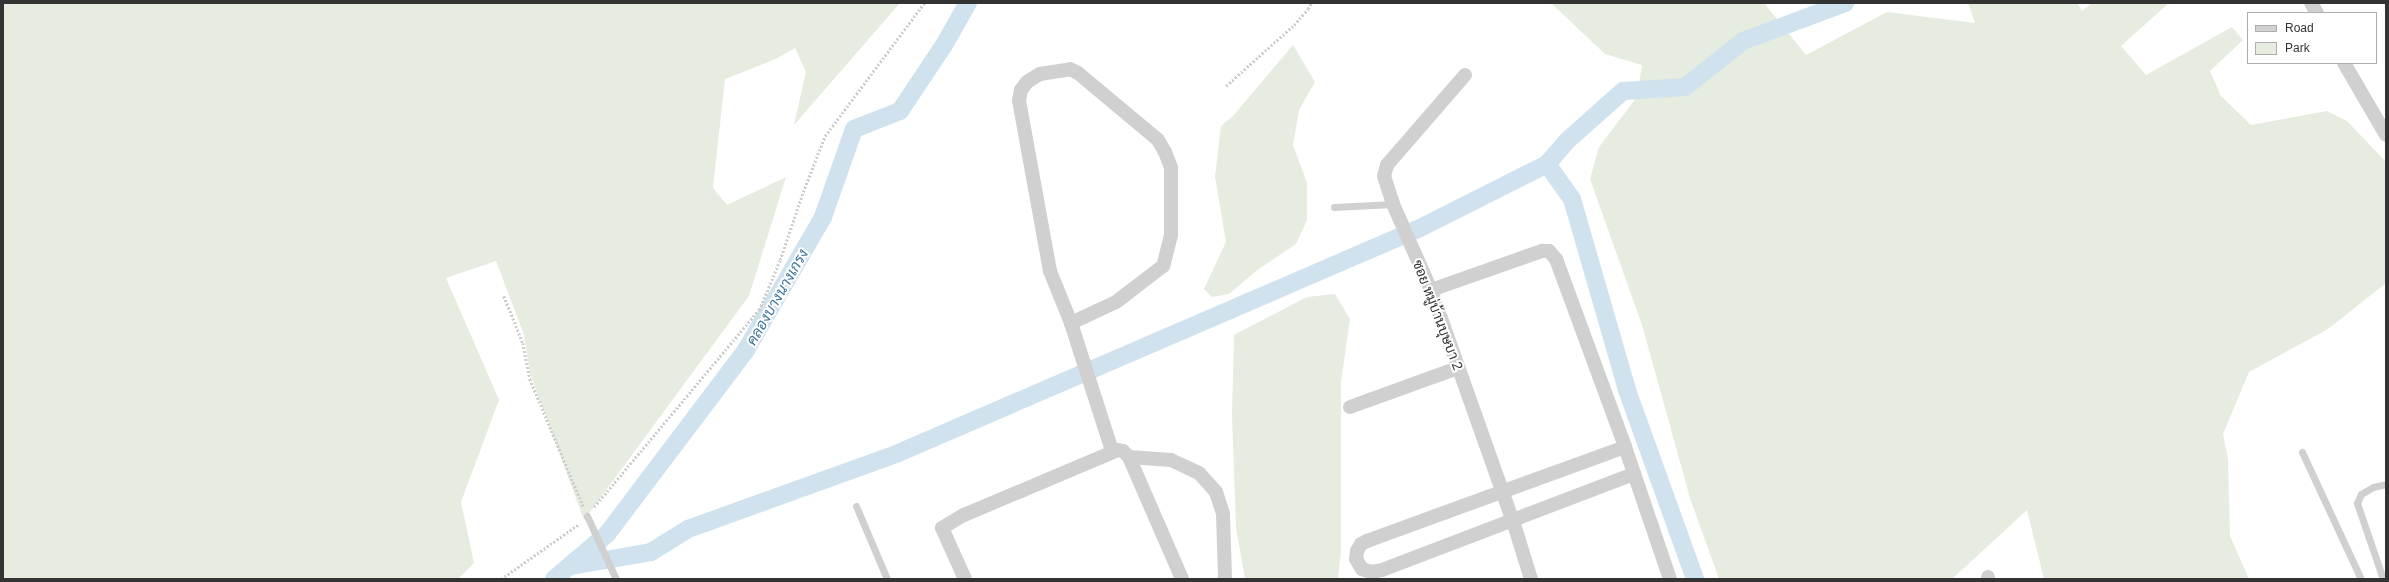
<!DOCTYPE html>
<html>
<head>
<meta charset="utf-8">
<style>
  body { margin:0 }
  #map { position:relative; width:2389px; height:582px; overflow:hidden; background:#fff; font-family:Arial,Sarabun,sans-serif }
  div>[style] { position:absolute }
  .green>* { inset:0; background:#e6ecdf }
  .canal>* { height:18px; margin:-9px; padding:0 9px; transform-origin:9px; border-radius:9px; background:#cfe2ee }
  .path>* { height:2.5px; margin-top:-1.25px; transform-origin:0; background:repeating-linear-gradient(90deg,#cdcdcd 0 2px,transparent 0 4px) }
  .service>* { height:7px; margin:-3.5px; padding:0 3.5px; transform-origin:3.5px; border-radius:3.5px; background:#d0d0d0 }
  .minor>* { height:14px; margin:-7px; padding:0 7px; transform-origin:7px; border-radius:7px; background:#d0d0d0 }
  span { translate:-50% -50%; white-space:nowrap; text-align:center; line-height:1.15; -webkit-text-stroke:4px #fff; paint-order:stroke }
  .street-label { font-size:14px; color:#333 }
  .water-label { font-size:15px; color:#3f7597; font-style:italic }
  .frame { position:absolute; inset:0; border:4px solid #333; pointer-events:none }
  .legend { position:absolute; left:2247px; top:12px; width:130px; height:52px; box-sizing:border-box; background:#fff; border:1px solid #adadad; margin:0; padding:5px 7px; list-style:none; font-size:12px; color:#333 }
  .legend li { display:flex; align-items:center; gap:8px; height:20px }
  .legend b { width:20px; border:1px solid #adadad }
</style>
</head>
<body>
<div id="map">
  <div class="green">
    <div style="clip-path:polygon(3px 3px,900px 3px,794px 125px,806px 72px,795px 48px,776px 59px,725px 79px,713px 188px,727px 205px,786px 177px,749px 296px,584px 520px,530px 373px,524px 335px,496px 261px,446px 278px,499px 400px,461px 502px,474px 563px,458px 579px,3px 579px)"></div>
    <div style="clip-path:polygon(1551px 3px,1764px 3px,1806px 55px,1887px 12px,1975px 23px,1968px 3px,2077px 3px,2082px 11px,2092px 3px,2169px 3px,2121px 46px,2146px 75px,2232px 27px,2243px 40px,2210px 71px,2221px 96px,2251px 125px,2327px 111px,2347px 121px,2386px 162px,2386px 283px,2328px 329px,2249px 372px,2223px 434px,2228px 459px,2230px 536px,2249px 579px,2044px 579px,2027px 510px,1952px 579px,1719px 579px,1690px 498px,1642px 325px,1590px 179px,1599px 147px,1637px 97px,1642px 65px,1605px 54px)"></div>
    <div style="clip-path:polygon(1293px 45px,1315px 82px,1299px 110px,1293px 145px,1307px 183px,1307px 220px,1296px 244px,1256px 271px,1229px 294px,1212px 297px,1204px 289px,1226px 242px,1215px 177px,1221px 126px,1233px 116px)"></div>
    <div style="clip-path:polygon(1335px 294px,1350px 319px,1341px 382px,1341px 550px,1338px 579px,1245px 579px,1236px 528px,1232px 415px,1234px 335px,1307px 297px)"></div>
  </div>
  <div class="canal">
    <div style="left:1547px;top:164px;width:43px;rotate:54.5deg"></div>
    <div style="left:1572px;top:199px;width:199px;rotate:73.9deg"></div>
    <div style="left:1627px;top:390px;width:201px;rotate:70.2deg"></div>
    <div style="left:571px;top:566px;width:81px;rotate:-9.9deg"></div>
    <div style="left:651px;top:552px;width:44px;rotate:-31.9deg"></div>
    <div style="left:688px;top:529px;width:221px;rotate:-19.8deg"></div>
    <div style="left:896px;top:454px;width:571px;rotate:-23.33deg"></div>
    <div style="left:1420px;top:228px;width:142px;rotate:-26.7deg"></div>
    <div style="left:1547px;top:164px;width:32px;rotate:-49deg"></div>
    <div style="left:1568px;top:140px;width:74px;rotate:-41.7deg"></div>
    <div style="left:1623px;top:91px;width:62px;rotate:-3.7deg"></div>
    <div style="left:1685px;top:87px;width:74px;rotate:-38.4deg"></div>
    <div style="left:1743px;top:41px;width:109px;rotate:-20.4deg"></div>
    <div style="left:554px;top:579px;width:70px;rotate:-40.3deg"></div>
    <div style="left:607px;top:534px;width:231px;rotate:-52.9deg"></div>
    <div style="left:746px;top:350px;width:154px;rotate:-59.9deg"></div>
    <div style="left:823px;top:217px;width:93px;rotate:-70.6deg"></div>
    <div style="left:854px;top:129px;width:49px;rotate:-21.4deg"></div>
    <div style="left:900px;top:111px;width:79px;rotate:-56.3deg"></div>
    <div style="left:944px;top:45px;width:48px;rotate:-60.3deg"></div>
  </div>
  <div class="path">
    <div style="left:1226px;top:86px;width:91px;rotate:-41.9deg"></div>
    <div style="left:1294px;top:25px;width:21px;rotate:-49deg"></div>
    <div style="left:1308px;top:9px;width:7px;rotate:-63deg"></div>
    <div style="left:504px;top:296px;width:51px;rotate:68deg"></div>
    <div style="left:523px;top:343px;width:37px;rotate:79deg"></div>
    <div style="left:530px;top:379px;width:138px;rotate:67.3deg"></div>
    <div style="left:594px;top:507px;width:257px;rotate:-50.1deg"></div>
    <div style="left:759px;top:310px;width:54px;rotate:-67.2deg"></div>
    <div style="left:780px;top:260px;width:72px;rotate:-71.3deg"></div>
    <div style="left:803px;top:192px;width:60px;rotate:-68.6deg"></div>
    <div style="left:825px;top:136px;width:166px;rotate:-53.3deg"></div>
    <div style="left:501px;top:579px;width:95px;rotate:-35.2deg"></div>
  </div>
  <div class="service">
    <div style="left:1334px;top:207px;width:59px;rotate:-2.9deg"></div>
    <div style="left:2302px;top:452px;width:140px;rotate:65.1deg"></div>
    <div style="left:856px;top:506px;width:79px;rotate:67deg"></div>
    <div style="left:587px;top:516px;width:69px;rotate:65.3deg"></div>
    <div style="left:2383px;top:579px;width:80px;rotate:-108.9deg"></div>
    <div style="left:2357px;top:503px;width:10px;rotate:-66deg"></div>
    <div style="left:2361px;top:494px;width:14px;rotate:-30deg"></div>
    <div style="left:2373px;top:487px;width:13px;rotate:-13deg"></div>
  </div>
  <div class="minor">
    <div style="left:2311px;top:3px;width:12px;rotate:59deg"></div>
    <div style="left:2344px;top:63px;width:83px;rotate:59.7deg"></div>
    <div style="left:1465px;top:75px;width:119px;rotate:130.9deg"></div>
    <div style="left:1387px;top:165px;width:11px;rotate:105deg"></div>
    <div style="left:1384px;top:176px;width:29px;rotate:72deg"></div>
    <div style="left:1393px;top:204px;width:94px;rotate:66.2deg"></div>
    <div style="left:1431px;top:290px;width:245px;rotate:70.5deg"></div>
    <div style="left:1513px;top:521px;width:61px;rotate:72.8deg"></div>
    <div style="left:1431px;top:290px;width:118px;rotate:-19.4deg"></div>
    <div style="left:1542px;top:251px;width:7px"></div>
    <div style="left:1549px;top:251px;width:11px;rotate:49deg"></div>
    <div style="left:1556px;top:259px;width:200px;rotate:69.8deg"></div>
    <div style="left:1625px;top:447px;width:139px;rotate:71.2deg"></div>
    <div style="left:1071px;top:323px;width:56px;rotate:-112deg"></div>
    <div style="left:1050px;top:271px;width:173px;rotate:-100.3deg"></div>
    <div style="left:1019px;top:101px;width:11px;rotate:-80deg"></div>
    <div style="left:1021px;top:90px;width:10px;rotate:-53deg"></div>
    <div style="left:1027px;top:82px;width:15px;rotate:-32deg"></div>
    <div style="left:1040px;top:74px;width:30px;rotate:-9deg"></div>
    <div style="left:1070px;top:69px;width:9px;rotate:27deg"></div>
    <div style="left:1078px;top:73px;width:104px;rotate:39.9deg"></div>
    <div style="left:1158px;top:140px;width:14px;rotate:60deg"></div>
    <div style="left:1165px;top:152px;width:17px;rotate:69deg"></div>
    <div style="left:1171px;top:168px;width:67px;rotate:90deg"></div>
    <div style="left:1171px;top:235px;width:32px;rotate:104deg"></div>
    <div style="left:1163px;top:266px;width:59px;rotate:142.5deg"></div>
    <div style="left:1116px;top:302px;width:50px;rotate:155deg"></div>
    <div style="left:1071px;top:323px;width:134px;rotate:72.2deg"></div>
    <div style="left:1350px;top:407px;width:115px;rotate:-19.9deg"></div>
    <div style="left:1625px;top:447px;width:275px;rotate:160deg"></div>
    <div style="left:1367px;top:541px;width:7px;rotate:153deg"></div>
    <div style="left:1361px;top:544px;width:8px;rotate:120deg"></div>
    <div style="left:1357px;top:551px;width:8px;rotate:97deg"></div>
    <div style="left:1356px;top:559px;width:12px;rotate:59deg"></div>
    <div style="left:1362px;top:569px;width:9px;rotate:18deg"></div>
    <div style="left:1371px;top:572px;width:11px;rotate:-10deg"></div>
    <div style="left:1382px;top:570px;width:270px;rotate:-20.9deg"></div>
    <div style="left:1129px;top:457px;width:42px;rotate:4.1deg"></div>
    <div style="left:1171px;top:460px;width:31px;rotate:25deg"></div>
    <div style="left:1199px;top:473px;width:25px;rotate:48deg"></div>
    <div style="left:1216px;top:492px;width:23px;rotate:72deg"></div>
    <div style="left:1223px;top:514px;width:65px;rotate:88.2deg"></div>
    <div style="left:1988px;top:577px;width:2px;rotate:90deg"></div>
    <div style="left:965px;top:579px;width:56px;rotate:-114.3deg"></div>
    <div style="left:942px;top:528px;width:26px;rotate:-31deg"></div>
    <div style="left:964px;top:515px;width:167px;rotate:-22.9deg"></div>
    <div style="left:1118px;top:450px;width:5px;rotate:11deg"></div>
    <div style="left:1123px;top:451px;width:8px;rotate:45deg"></div>
    <div style="left:1129px;top:457px;width:133px;rotate:66.5deg"></div>
  </div>
  <div class="street-label">
    <span style="left:1438px;top:315px;rotate:69deg">ซอย หมู่บ้านบุษบา 2</span>
  </div>
  <div class="water-label">
    <span style="left:777px;top:297px;rotate:-60deg">คลองบางนางเกรง</span>
  </div>
  <div class="frame"></div>
  <ul class="legend">
  <li><b style="height:5px;background:#d0d0d0"></b>Road</li>
  <li><b style="height:11px;background:#e6ecdf"></b>Park</li>
  </ul>
</div>
</body>
</html>
